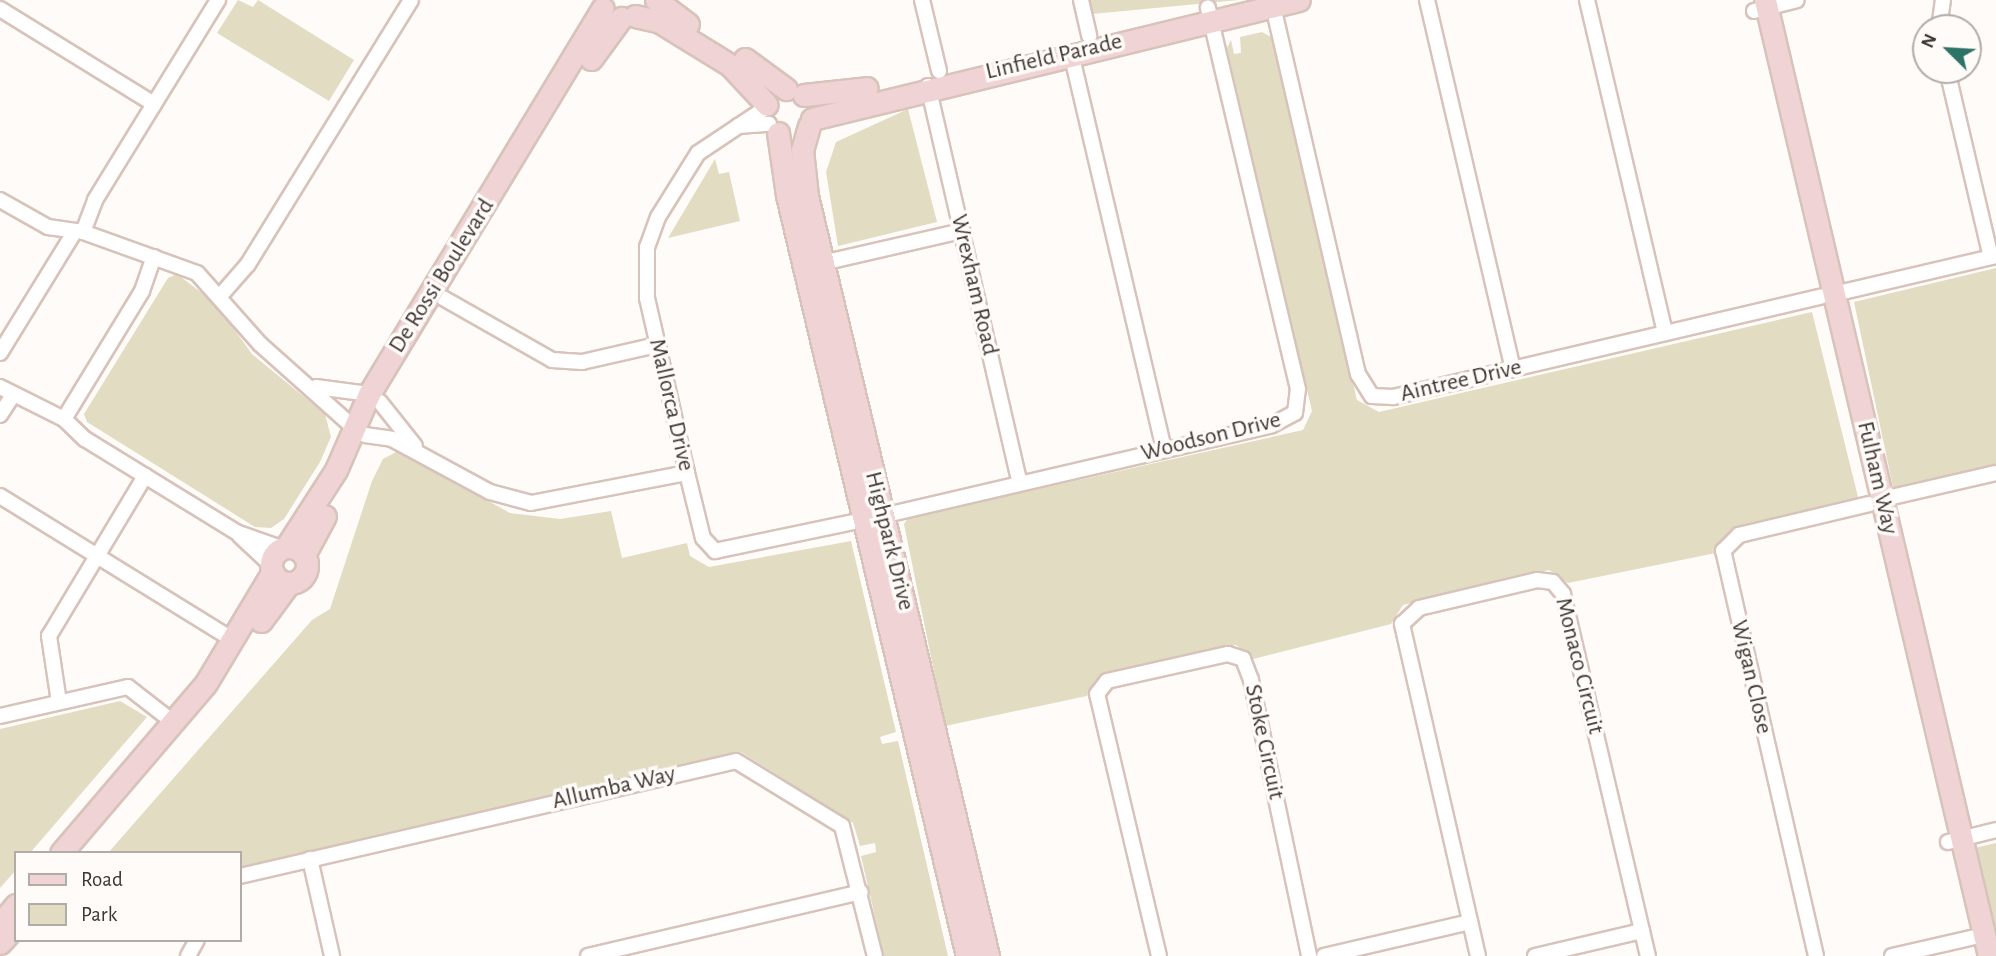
<!DOCTYPE html>
<html>
<head>
<meta charset="utf-8">
<style>
  body { margin:0 }
  #map { position:relative; width:1996px; height:956px; overflow:hidden; background:#fffbf9; font-family:"Alegreya Sans",sans-serif }
  div>[style] { position:absolute }
  .green>* { inset:0; background:#e1dcc2 }
  .roads { filter:drop-shadow(2px 0 #d7c3ba) drop-shadow(-2px 0 #d7c3ba) drop-shadow(0 2px #d7c3ba) drop-shadow(0 -2px #d7c3ba) }
  .street>* { height:14px; margin:-7px; padding:0 7px; transform-origin:7px; border-radius:7px; background:#fff }
  .secondary>* { height:21px; margin:-10.5px; padding:0 10.5px; transform-origin:10.5px; border-radius:10.5px; background:#f0d4d5 }
  .secondary>.ring { margin:-10.5px; padding:0; box-sizing:content-box; background:none; border:21px solid #f0d4d5; border-radius:50% }
  span { translate:-50% -50%; white-space:nowrap; text-align:center; line-height:1.15; -webkit-text-stroke:7px #fffbf9; paint-order:stroke }
  .street-label { font-size:24px; color:#3e3632 }
  .legend { position:absolute; left:14px; top:851px; width:228px; height:91px; box-sizing:border-box; background:#fffbf9; border:2px solid #b2aca9; margin:0; padding:9px 12px; list-style:none; font-size:21px; color:#3e3632 }
  .legend li { display:flex; align-items:center; gap:14px; height:35px }
  .legend b { width:35px; border:2px solid #b2aca9 }
  .north { position:absolute; left:1912px; top:14px; width:70px; height:70px; box-sizing:border-box; background:#fffbf9; border:2px solid #b2aca9; border-radius:50%; rotate:294deg; font-size:19px; font-weight:700; line-height:28px; text-align:center; color:#3e3632 }
  .north::after { content:''; display:block; margin:auto; width:24px; height:32px; background:#2d7368; clip-path:polygon(50% 0,100% 100%,50% 72%,0 100%) }
</style>
</head>
<body>
<div id="map">
  <div class="green">
    <div style="clip-path:polygon(238px 0,253px 7px,258px 0,354px 60px,329px 101px,217px 33px)"></div>
    <div style="clip-path:polygon(1089px 0,1239px 0,1092px 14px)"></div>
    <div style="clip-path:polygon(1262px 32px,1271px 37px,1357px 400px,1379px 412px,1812px 312px,1859px 501px,1733px 531px,1716px 553px,1568px 583px,1549px 570px,1403px 605px,1391px 624px,1253px 659px,1236px 645px,1169px 659px,1102px 675px,1087px 696px,945px 726px,904px 524px,908px 518px,1303px 430px,1312px 411px,1227px 48px,1231px 40px,1234px 54px,1241px 53px,1240px 37px)"></div>
    <div style="clip-path:polygon(908px 109px,937px 222px,838px 246px,826px 172px,836px 142px)"></div>
    <div style="clip-path:polygon(715px 159px,719px 174px,729px 172px,740px 221px,668px 238px)"></div>
    <div style="clip-path:polygon(1996px 268px,1996px 471px,1894px 492px,1854px 302px)"></div>
    <div style="clip-path:polygon(177px 274px,215px 303px,252px 354px,325px 414px,331px 437px,320px 462px,284px 519px,271px 528px,255px 527px,87px 422px,84px 414px,168px 278px)"></div>
    <div style="clip-path:polygon(398px 451px,510px 513px,560px 519px,611px 511px,622px 558px,687px 543px,690px 556px,709px 567px,851px 541px,896px 732px,880px 737px,882px 744px,898px 741px,948px 956px,884px 956px,861px 856px,876px 852px,875px 843px,860px 846px,853px 823px,741px 752px,240px 868px,240px 853px,108px 853px,312px 620px,330px 609px,372px 481px,383px 459px)"></div>
    <div style="clip-path:polygon(120px 701px,147px 717px,30px 853px,16px 853px,16px 870px,0 888px,0 729px)"></div>
    <div style="clip-path:polygon(1996px 843px,1996px 956px,1970px 849px)"></div>
  </div>
  <div class="roads">
    <div class="street">
      <div style="left:922px;top:0;width:73px;rotate:76.5deg"></div>
      <div style="left:1081px;top:0;width:37px;rotate:77deg"></div>
      <div style="left:1427px;top:0;width:379px;rotate:76.9deg"></div>
      <div style="left:1587px;top:0;width:342px;rotate:76.8deg"></div>
      <div style="left:1273px;top:6px;width:378px;rotate:77deg"></div>
      <div style="left:1358px;top:374px;width:26px;rotate:58deg"></div>
      <div style="left:1372px;top:396px;width:21px;rotate:3deg"></div>
      <div style="left:1393px;top:397px;width:440px;rotate:-13.2deg"></div>
      <div style="left:0;top:9px;width:181px;rotate:31.7deg"></div>
      <div style="left:1754px;top:11px;width:44px;rotate:-14.3deg"></div>
      <div style="left:1939px;top:28px;width:28px;rotate:-82deg"></div>
      <div style="left:1071px;top:53px;width:408px;rotate:76.8deg"></div>
      <div style="left:1947px;top:70px;width:192px;rotate:76.8deg"></div>
      <div style="left:928px;top:86px;width:408px;rotate:77deg"></div>
      <div style="left:767px;top:107px;width:83px;rotate:146.3deg"></div>
      <div style="left:698px;top:153px;width:75px;rotate:122deg"></div>
      <div style="left:658px;top:217px;width:32px;rotate:110deg"></div>
      <div style="left:647px;top:247px;width:51px;rotate:90deg"></div>
      <div style="left:647px;top:298px;width:180px;rotate:77.1deg"></div>
      <div style="left:687px;top:473px;width:67px;rotate:76.2deg"></div>
      <div style="left:703px;top:538px;width:18px;rotate:47deg"></div>
      <div style="left:715px;top:551px;width:151px;rotate:-11.8deg"></div>
      <div style="left:738px;top:126px;width:31px;rotate:-4deg"></div>
      <div style="left:0;top:200px;width:55px;rotate:29.4deg"></div>
      <div style="left:48px;top:227px;width:35px;rotate:8deg"></div>
      <div style="left:83px;top:232px;width:121px;rotate:19.8deg"></div>
      <div style="left:197px;top:273px;width:95px;rotate:48.4deg"></div>
      <div style="left:260px;top:344px;width:125px;rotate:41.7deg"></div>
      <div style="left:83px;top:232px;width:34px;rotate:-69deg"></div>
      <div style="left:95px;top:200px;width:235px;rotate:-58.4deg"></div>
      <div style="left:822px;top:263px;width:144px;rotate:-12.9deg"></div>
      <div style="left:1834px;top:294px;width:166px;rotate:-13.2deg"></div>
      <div style="left:221px;top:295px;width:41px;rotate:-48.9deg"></div>
      <div style="left:248px;top:264px;width:310px;rotate:-58.3deg"></div>
      <div style="left:443px;top:298px;width:125px;rotate:29.6deg"></div>
      <div style="left:552px;top:360px;width:30px;rotate:4deg"></div>
      <div style="left:582px;top:362px;width:77px;rotate:-12.8deg"></div>
      <div style="left:0;top:353px;width:143px;rotate:-58.4deg"></div>
      <div style="left:0;top:387px;width:72px;rotate:26.6deg"></div>
      <div style="left:64px;top:419px;width:29px;rotate:44deg"></div>
      <div style="left:85px;top:439px;width:177px;rotate:31.6deg"></div>
      <div style="left:236px;top:532px;width:48px;rotate:19.6deg"></div>
      <div style="left:316px;top:387px;width:53px;rotate:7.5deg"></div>
      <div style="left:380px;top:402px;width:56px;rotate:51.5deg"></div>
      <div style="left:0;top:415px;width:24px;rotate:-57deg"></div>
      <div style="left:64px;top:419px;width:150px;rotate:-58.6deg"></div>
      <div style="left:142px;top:291px;width:36px;rotate:-71deg"></div>
      <div style="left:365px;top:435px;width:27px;rotate:8deg"></div>
      <div style="left:392px;top:439px;width:111px;rotate:28.4deg"></div>
      <div style="left:490px;top:492px;width:42px;rotate:15deg"></div>
      <div style="left:531px;top:503px;width:159px;rotate:-10.9deg"></div>
      <div style="left:0;top:496px;width:274px;rotate:31.7deg"></div>
      <div style="left:1883px;top:499px;width:116px;rotate:-13deg"></div>
      <div style="left:882px;top:516px;width:400px;rotate:-13.1deg"></div>
      <div style="left:1272px;top:425px;width:26px;rotate:-28deg"></div>
      <div style="left:1295px;top:413px;width:24px;rotate:-83deg"></div>
      <div style="left:1298px;top:389px;width:392px;rotate:-103.3deg"></div>
      <div style="left:240px;top:536px;width:41px;rotate:43deg"></div>
      <div style="left:59px;top:702px;width:67px;rotate:-98.6deg"></div>
      <div style="left:49px;top:636px;width:187px;rotate:-59deg"></div>
      <div style="left:0;top:716px;width:131px;rotate:-12.8deg"></div>
      <div style="left:128px;top:687px;width:57px;rotate:37.9deg"></div>
      <div style="left:1948px;top:842px;width:49px;rotate:-14deg"></div>
      <div style="left:310px;top:859px;width:99px;rotate:77.2deg"></div>
      <div style="left:240px;top:876px;width:509px;rotate:-13.05deg"></div>
      <div style="left:736px;top:761px;width:124px;rotate:31.5deg"></div>
      <div style="left:842px;top:826px;width:134px;rotate:75.8deg"></div>
      <div style="left:188px;top:956px;width:18px;rotate:-61deg"></div>
      <div style="left:588px;top:956px;width:280px;rotate:-13.2deg"></div>
      <div style="left:1159px;top:956px;width:269px;rotate:-103.3deg"></div>
      <div style="left:1097px;top:694px;width:16px;rotate:-52deg"></div>
      <div style="left:1107px;top:681px;width:124px;rotate:-12.6deg"></div>
      <div style="left:1228px;top:654px;width:16px;rotate:18deg"></div>
      <div style="left:1243px;top:659px;width:22px;rotate:69deg"></div>
      <div style="left:1251px;top:680px;width:282px;rotate:78.1deg"></div>
      <div style="left:1324px;top:956px;width:150px;rotate:-13.1deg"></div>
      <div style="left:1478px;top:956px;width:341px;rotate:-102.9deg"></div>
      <div style="left:1402px;top:624px;width:23px;rotate:-43deg"></div>
      <div style="left:1419px;top:608px;width:121px;rotate:-13.3deg"></div>
      <div style="left:1537px;top:580px;width:16px;rotate:7deg"></div>
      <div style="left:1553px;top:582px;width:16px;rotate:50deg"></div>
      <div style="left:1563px;top:594px;width:372px;rotate:76.8deg"></div>
      <div style="left:1535px;top:956px;width:110px;rotate:-13.2deg"></div>
      <div style="left:1816px;top:956px;width:416px;rotate:-102.9deg"></div>
      <div style="left:1723px;top:551px;width:23px;rotate:-45deg"></div>
      <div style="left:1739px;top:535px;width:134px;rotate:-13.4deg"></div>
      <div style="left:1892px;top:956px;width:94px;rotate:-12.9deg"></div>
    </div>
    <div class="secondary">
      <div style="left:656px;top:0;width:40px;rotate:37deg"></div>
      <div style="left:1765px;top:0;width:982px;rotate:76.81deg"></div>
      <div style="left:635px;top:16px;width:26px;rotate:13deg"></div>
      <div style="left:660px;top:22px;width:82px;rotate:31.6deg"></div>
      <div style="left:730px;top:65px;width:54px;rotate:47.2deg"></div>
      <div style="left:591px;top:59px;width:51px;rotate:-53.8deg"></div>
      <div style="left:745px;top:59px;width:51px;rotate:36.2deg"></div>
      <div style="left:804px;top:95px;width:63px;rotate:-6.3deg"></div>
      <div style="left:812px;top:119px;width:501px;rotate:-13.73deg"></div>
      <div style="left:809px;top:126px;width:25px;rotate:106deg"></div>
      <div style="left:802px;top:150px;width:46px;rotate:83.8deg"></div>
      <div style="left:807px;top:196px;width:781px;rotate:76.6deg"></div>
      <div style="left:778px;top:133px;width:63px;rotate:81.7deg"></div>
      <div style="left:787px;top:195px;width:782px;rotate:76.69deg"></div>
      <div style="left:287px;top:546px;width:90px;rotate:-57.2deg"></div>
      <div style="left:336px;top:470px;width:83px;rotate:-66.5deg"></div>
      <div style="left:369px;top:394px;width:451px;rotate:-58.8deg"></div>
      <div class="ring" style="left:271px;top:547px;width:15px;height:15px"></div>
      <div style="left:304px;top:555px;width:44px;rotate:-61.7deg"></div>
      <div style="left:261px;top:621px;width:47px;rotate:-53.6deg"></div>
      <div style="left:61px;top:853px;width:223px;rotate:-49.5deg"></div>
      <div style="left:206px;top:683px;width:128px;rotate:-59deg"></div>
      <div style="left:0;top:924px;width:25px;rotate:-50deg"></div>
      <div style="left:0;top:943px;width:24px;rotate:-48deg"></div>
    </div>
  </div>
  <div class="street-label">
    <span style="left:1054px;top:57px;rotate:-13deg">Linfield Parade</span>
    <span style="left:442px;top:276px;rotate:-58deg">De Rossi Boulevard</span>
    <span style="left:974px;top:285px;rotate:77deg">Wrexham Road</span>
    <span style="left:1461px;top:381px;rotate:-13deg">Aintree Drive</span>
    <span style="left:671px;top:405px;rotate:77deg">Mallorca Drive</span>
    <span style="left:1211px;top:437px;rotate:-14deg">Woodson Drive</span>
    <span style="left:1877px;top:478px;rotate:77deg">Fulham Way</span>
    <span style="left:889px;top:541px;rotate:76deg">Highpark Drive</span>
    <span style="left:1579px;top:666px;rotate:76deg">Monaco Circuit</span>
    <span style="left:1751px;top:677px;rotate:77deg">Wigan Close</span>
    <span style="left:1264px;top:742px;rotate:78deg">Stoke Circuit</span>
    <span style="left:614px;top:788px;rotate:-13deg">Allumba Way</span>
  </div>
  <ul class="legend">
  <li><b style="height:9px;background:#f0d4d5"></b>Road</li>
  <li><b style="height:19px;background:#e1dcc2"></b>Park</li>
  </ul>
  <div class="north">N</div>
</div>
</body>
</html>
